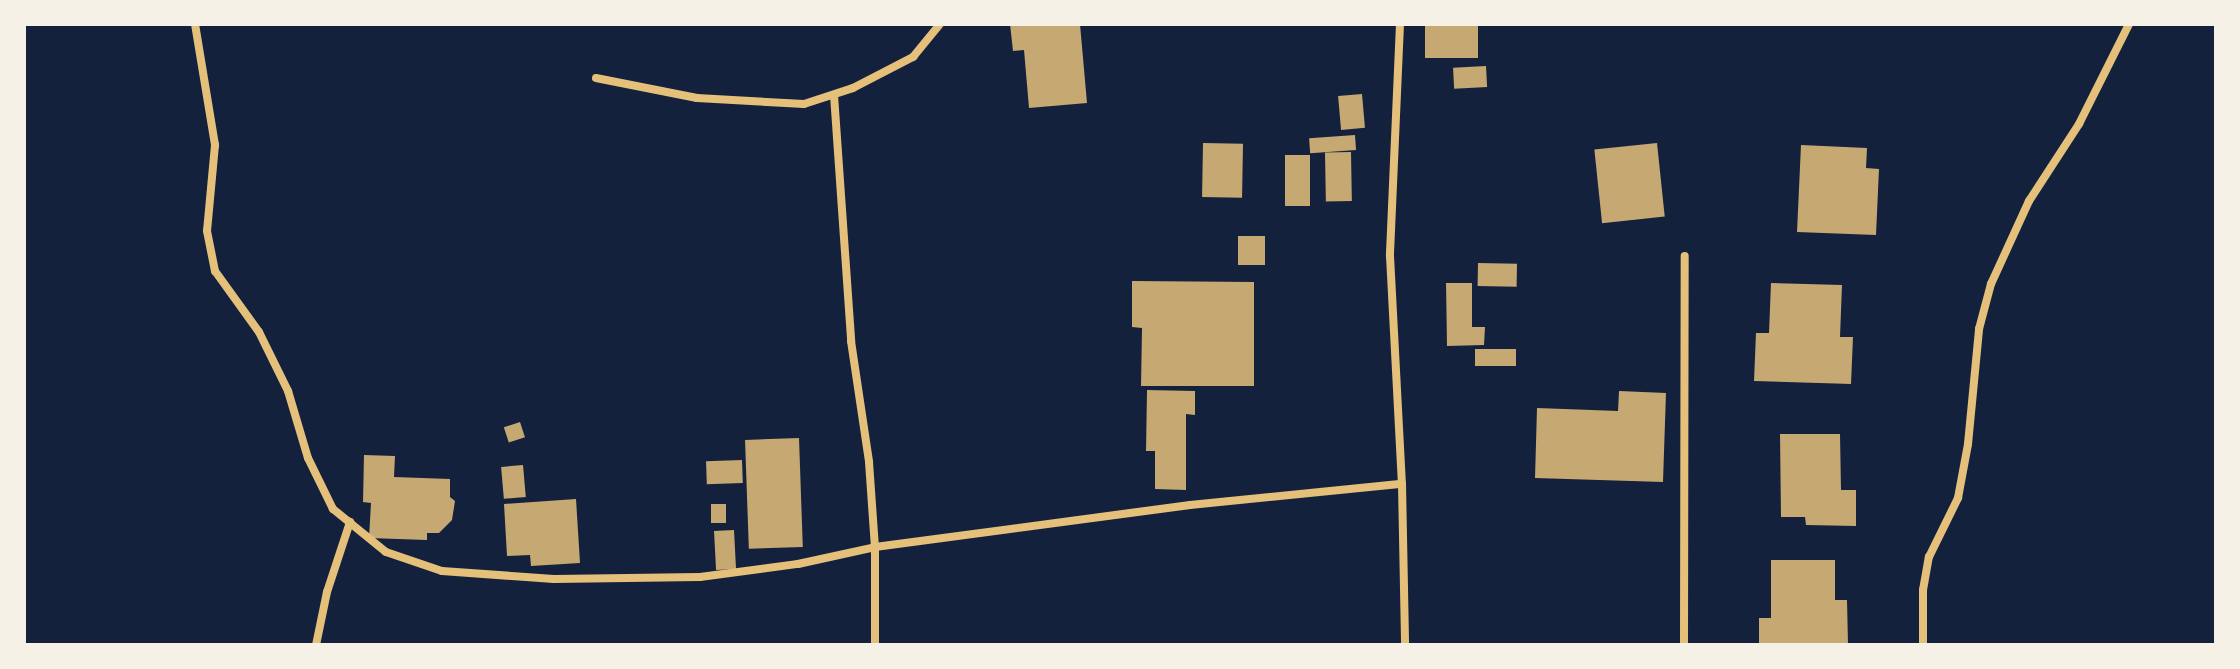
<!DOCTYPE html>
<html>
<head>
<meta charset="utf-8">
<style>
  body { margin:0 }
  #map { position:relative; width:2240px; height:669px; overflow:hidden; background:#14213d; font-family:"PT Sans",sans-serif }
  div>[style] { position:absolute }
  .building>* { inset:0; background:#c6a872; transform-origin:0 0 }
  .minor>* { height:8px; margin:-4px; padding:0 4px; transform-origin:4px; border-radius:4px; background:#e5c07b }
  span { translate:-50% -50%; white-space:nowrap; text-align:center; line-height:1.15; -webkit-text-stroke:7px #f6f1e7; paint-order:stroke }
  .frame { position:absolute; inset:0; border:26px solid #f6f1e7; pointer-events:none }
</style>
</head>
<body>
<div id="map">
  <div class="building">
    <div style="clip-path:polygon(1010px 24px,1080px 24px,1087px 103px,1029px 108px,1024px 50px,1013px 51px)"></div>
    <div style="left:1425px;top:24px;width:53px;height:34px"></div>
    <div style="left:1486px;top:66px;width:21px;height:33px;rotate:87deg"></div>
    <div style="left:1362px;top:94px;width:34px;height:24px;rotate:85deg"></div>
    <div style="left:1355px;top:135px;width:15px;height:46px;rotate:86deg"></div>
    <div style="left:1203px;top:143px;width:40px;height:54px;rotate:1deg"></div>
    <div style="left:1657px;top:143px;width:74px;height:63px;rotate:84deg"></div>
    <div style="clip-path:polygon(1801px 145px,1867px 148px,1866px 168px,1879px 169px,1876px 235px,1797px 232px)"></div>
    <div style="left:1351px;top:152px;width:49px;height:26px;rotate:89deg"></div>
    <div style="left:1285px;top:155px;width:25px;height:51px"></div>
    <div style="left:1238px;top:236px;width:27px;height:29px"></div>
    <div style="left:1478px;top:263px;width:39px;height:23px;rotate:1deg"></div>
    <div style="clip-path:polygon(1132px 281px,1254px 282px,1254px 386px,1141px 386px,1142px 328px,1132px 327px)"></div>
    <div style="clip-path:polygon(1446px 283px,1472px 283px,1472px 327px,1485px 327px,1484px 345px,1447px 346px)"></div>
    <div style="clip-path:polygon(1771px 283px,1842px 285px,1840px 337px,1853px 337px,1851px 384px,1754px 381px,1756px 333px,1769px 333px)"></div>
    <div style="left:1475px;top:349px;width:41px;height:17px"></div>
    <div style="clip-path:polygon(1147px 390px,1195px 391px,1195px 415px,1186px 414px,1186px 490px,1155px 489px,1155px 451px,1146px 451px)"></div>
    <div style="clip-path:polygon(1619px 391px,1666px 393px,1663px 482px,1535px 478px,1537px 408px,1618px 411px)"></div>
    <div style="left:520px;top:422px;width:16px;height:17px;rotate:72deg"></div>
    <div style="clip-path:polygon(1780px 434px,1840px 434px,1841px 490px,1856px 490px,1856px 526px,1806px 525px,1805px 517px,1781px 517px)"></div>
    <div style="left:799px;top:438px;width:109px;height:54px;rotate:88deg"></div>
    <div style="clip-path:polygon(364px 455px,395px 456px,394px 477px,450px 479px,450px 497px,455px 501px,452px 520px,439px 533px,427px 533px,427px 540px,369px 538px,371px 503px,363px 502px)"></div>
    <div style="left:742px;top:460px;width:23px;height:36px;rotate:88deg"></div>
    <div style="left:523px;top:465px;width:32px;height:22px;rotate:85deg"></div>
    <div style="clip-path:polygon(576px 499px,580px 563px,531px 566px,530px 555px,507px 556px,504px 504px)"></div>
    <div style="left:711px;top:504px;width:15px;height:19px"></div>
    <div style="left:734px;top:530px;width:39px;height:20px;rotate:87deg"></div>
    <div style="clip-path:polygon(1771px 560px,1835px 560px,1835px 600px,1847px 600px,1848px 644px,1759px 645px,1759px 618px,1771px 618px)"></div>
  </div>
  <div class="minor">
    <div style="left:195px;top:24px;width:123px;rotate:80.6deg"></div>
    <div style="left:215px;top:145px;width:86px;rotate:95.3deg"></div>
    <div style="left:207px;top:231px;width:41px;rotate:78.7deg"></div>
    <div style="left:215px;top:271px;width:75px;rotate:54.2deg"></div>
    <div style="left:259px;top:332px;width:66px;rotate:63.8deg"></div>
    <div style="left:288px;top:391px;width:70px;rotate:73.4deg"></div>
    <div style="left:308px;top:458px;width:57px;rotate:63.9deg"></div>
    <div style="left:333px;top:509px;width:68px;rotate:39.1deg"></div>
    <div style="left:386px;top:552px;width:59px;rotate:18.7deg"></div>
    <div style="left:442px;top:571px;width:112px;rotate:4.1deg"></div>
    <div style="left:554px;top:579px;width:146px;rotate:-0.8deg"></div>
    <div style="left:700px;top:577px;width:99px;rotate:-7.6deg"></div>
    <div style="left:798px;top:564px;width:79px;rotate:-12.4deg"></div>
    <div style="left:875px;top:547px;width:318px;rotate:-7.6deg"></div>
    <div style="left:1190px;top:505px;width:213px;rotate:-5.7deg"></div>
    <div style="left:1400px;top:24px;width:232px;rotate:92.5deg"></div>
    <div style="left:1390px;top:256px;width:228px;rotate:87deg"></div>
    <div style="left:1402px;top:484px;width:161px;rotate:88.9deg"></div>
    <div style="left:596px;top:78px;width:103px;rotate:11.2deg"></div>
    <div style="left:697px;top:98px;width:107px;rotate:3.2deg"></div>
    <div style="left:804px;top:104px;width:52px;rotate:-18.1deg"></div>
    <div style="left:853px;top:88px;width:68px;rotate:-27.3deg"></div>
    <div style="left:913px;top:57px;width:43px;rotate:-50.7deg"></div>
    <div style="left:834px;top:95px;width:247px;rotate:86deg"></div>
    <div style="left:851px;top:341px;width:122px;rotate:81.5deg"></div>
    <div style="left:869px;top:462px;width:85px;rotate:86deg"></div>
    <div style="left:875px;top:547px;width:98px;rotate:90deg"></div>
    <div style="left:316px;top:645px;width:54px;rotate:-78.3deg"></div>
    <div style="left:327px;top:592px;width:74px;rotate:-71.8deg"></div>
    <div style="left:1684px;top:645px;width:389px;rotate:-89.9deg"></div>
    <div style="left:1923px;top:645px;width:55px;rotate:-90deg"></div>
    <div style="left:1923px;top:590px;width:34px;rotate:-80deg"></div>
    <div style="left:1929px;top:557px;width:66px;rotate:-63.8deg"></div>
    <div style="left:1958px;top:498px;width:55px;rotate:-79.5deg"></div>
    <div style="left:1968px;top:444px;width:116px;rotate:-84.5deg"></div>
    <div style="left:1979px;top:329px;width:47px;rotate:-75.1deg"></div>
    <div style="left:1991px;top:284px;width:91px;rotate:-65.4deg"></div>
    <div style="left:2029px;top:201px;width:92px;rotate:-57deg"></div>
    <div style="left:2079px;top:124px;width:112px;rotate:-63.4deg"></div>
  </div>
  <div class="frame"></div>
</div>
</body>
</html>
